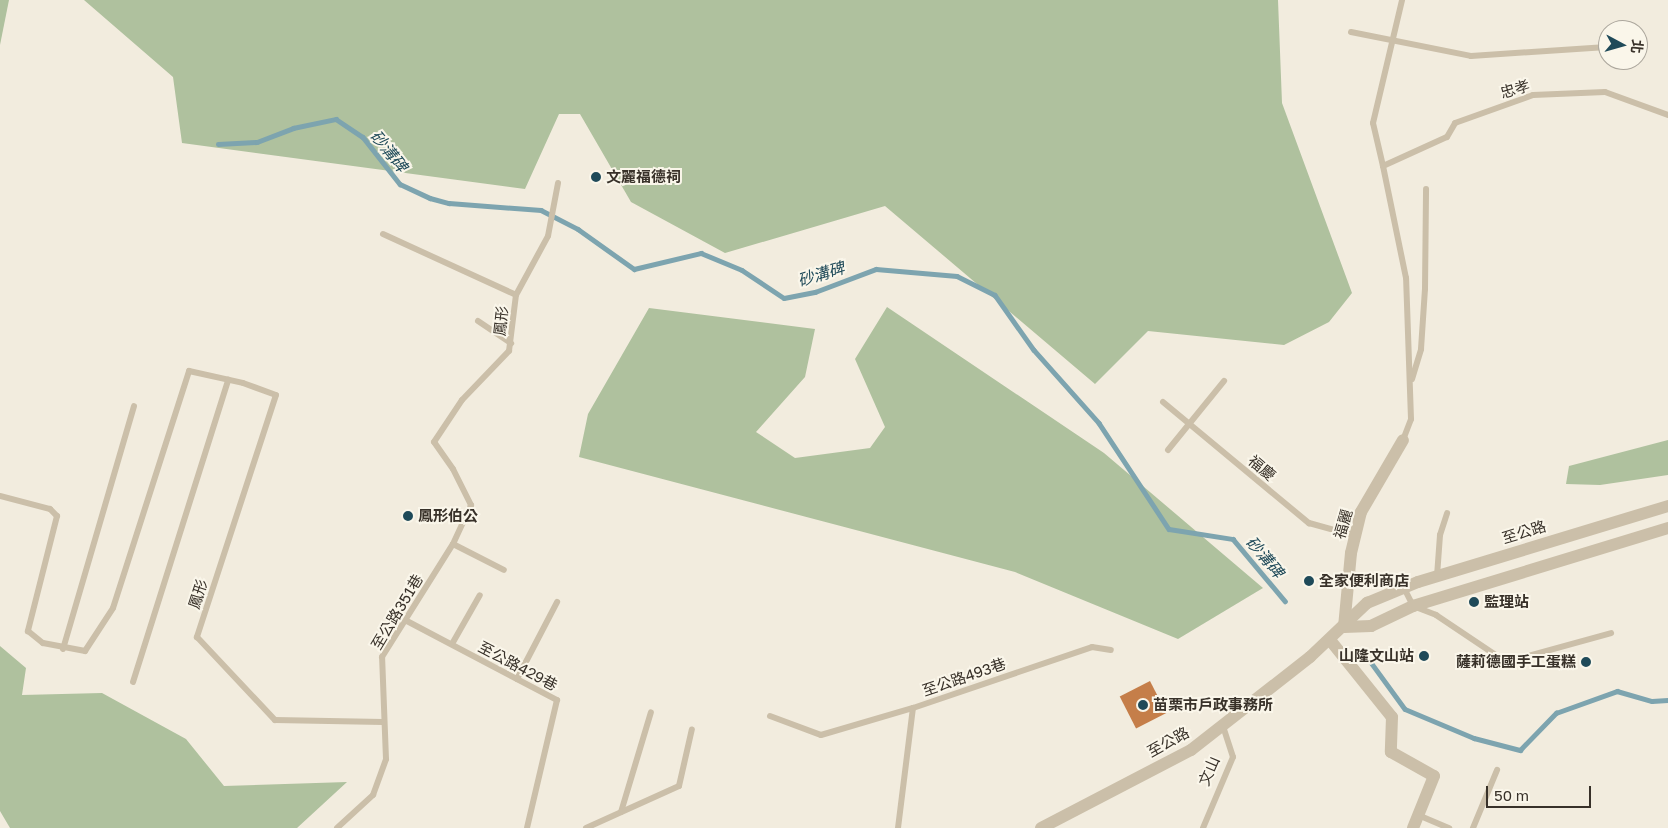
<!DOCTYPE html>
<html>
<head>
<meta charset="utf-8">
<style>
  body { margin:0 }
  #map { position:relative; width:1668px; height:828px; overflow:hidden; background:#f2ecde; font-family:"Golos Text","Noto Sans TC",sans-serif }
  div>[style] { position:absolute }
  .green>* { inset:0; background:#afc19e }
  .stream>* { height:4.5px; margin:-2.25px; padding:0 2.25px; transform-origin:2.25px; border-radius:2.25px; background:#7da4af }
  .building>* { inset:0; background:#c57e49; transform-origin:0 0 }
  .service>* { height:6px; margin:-3px; padding:0 3px; transform-origin:3px; border-radius:3px; background:#cbbfa9 }
  .minor>* { height:12px; margin:-6px; padding:0 6px; transform-origin:6px; border-radius:6px; background:#cbbfa9 }
  .tertiary>* { height:12px; margin:-6px; padding:0 6px; transform-origin:6px; border-radius:6px; background:#cbbfa9 }
  .dots>* { width:14px; height:14px; translate:-50% -50%; box-sizing:border-box; border:2px solid #faf6ea; border-radius:50% }
  span { translate:-50% -50%; white-space:nowrap; text-align:center; line-height:1.15; -webkit-text-stroke:4px #faf6ea; paint-order:stroke }
  .street-label { font-size:15px; color:#383129 }
  .poi-label { font-size:15px; color:#383129; font-weight:700 }
  .left { translate:0 -50%; text-align:left }
  .right { translate:-100% -50%; text-align:right }
  .water-label { font-size:16px; color:#1f4a59; font-style:italic }
  .north { position:absolute; left:1598px; top:20px; width:50px; height:50px; box-sizing:border-box; background:#faf6ea; border:1px solid #aca79d; border-radius:50%; rotate:96deg; font-size:14px; font-weight:700; line-height:20px; text-align:center; color:#383129 }
  .north::after { content:''; display:block; margin:auto; width:18px; height:22px; background:#1f4a59; clip-path:polygon(50% 0,100% 100%,50% 72%,0 100%) }
  .scale { position:absolute; left:1486px; top:786px; width:105px; height:22px; box-sizing:border-box; border:2px solid #383129; border-top:0; padding-left:6px; font-size:15px; line-height:18px; white-space:nowrap; color:#383129; -webkit-text-stroke:4px #faf6ea; paint-order:stroke }
</style>
</head>
<body>
<div id="map">
  <div class="green">
    <div style="clip-path:polygon(0 0,9px 0,0 45px)"></div>
    <div style="clip-path:polygon(84px 0,1278px 0,1282px 103px,1352px 293px,1329px 322px,1284px 345px,1148px 331px,1095px 384px,885px 206px,725px 253px,631px 202px,580px 114px,559px 114px,525px 189px,182px 143px,173px 77px)"></div>
    <div style="clip-path:polygon(887px 307px,1104px 453px,1263px 588px,1178px 639px,1015px 572px,579px 457px,588px 414px,649px 308px,815px 329px,805px 377px,756px 432px,795px 458px,870px 448px,885px 427px,855px 359px)"></div>
    <div style="clip-path:polygon(1668px 440px,1668px 475px,1600px 485px,1566px 484px,1569px 466px)"></div>
    <div style="clip-path:polygon(0 646px,26px 668px,22px 695px,102px 693px,186px 739px,224px 786px,347px 782px,297px 828px,10px 828px,0 811px)"></div>
  </div>
  <div class="stream">
    <div style="left:218px;top:144px;width:39px;rotate:-3deg"></div>
    <div style="left:257px;top:142px;width:39px;rotate:-21deg"></div>
    <div style="left:293px;top:128px;width:44px;rotate:-11.8deg"></div>
    <div style="left:336px;top:119px;width:32px;rotate:34deg"></div>
    <div style="left:363px;top:137px;width:60px;rotate:51.8deg"></div>
    <div style="left:400px;top:184px;width:33px;rotate:25deg"></div>
    <div style="left:430px;top:198px;width:20px;rotate:15deg"></div>
    <div style="left:449px;top:203px;width:92px;rotate:4.4deg"></div>
    <div style="left:541px;top:210px;width:42px;rotate:27.2deg"></div>
    <div style="left:578px;top:229px;width:69px;rotate:35.5deg"></div>
    <div style="left:634px;top:269px;width:69px;rotate:-13.4deg"></div>
    <div style="left:701px;top:253px;width:44px;rotate:22.5deg"></div>
    <div style="left:742px;top:270px;width:50px;rotate:33.7deg"></div>
    <div style="left:784px;top:298px;width:32px;rotate:-11deg"></div>
    <div style="left:815px;top:292px;width:65px;rotate:-20.7deg"></div>
    <div style="left:876px;top:269px;width:81px;rotate:4.9deg"></div>
    <div style="left:957px;top:276px;width:42px;rotate:26.6deg"></div>
    <div style="left:995px;top:295px;width:67px;rotate:54.7deg"></div>
    <div style="left:1034px;top:350px;width:98px;rotate:48.3deg"></div>
    <div style="left:1099px;top:423px;width:127px;rotate:56.6deg"></div>
    <div style="left:1169px;top:529px;width:65px;rotate:8.9deg"></div>
    <div style="left:1233px;top:539px;width:81px;rotate:50deg"></div>
    <div style="left:1370px;top:661px;width:59px;rotate:53.9deg"></div>
    <div style="left:1405px;top:709px;width:75px;rotate:22.8deg"></div>
    <div style="left:1474px;top:738px;width:48px;rotate:14.6deg"></div>
    <div style="left:1520px;top:750px;width:52px;rotate:-45.8deg"></div>
    <div style="left:1556px;top:713px;width:65px;rotate:-19.8deg"></div>
    <div style="left:1617px;top:691px;width:36px;rotate:16deg"></div>
    <div style="left:1652px;top:701px;width:16px;rotate:-4deg"></div>
  </div>
  <div class="building">
    <div style="left:1150px;top:681px;width:36px;height:34px;rotate:63deg"></div>
  </div>
  <div class="service">
    <div style="left:1351px;top:32px;width:122px;rotate:11.3deg"></div>
    <div style="left:1471px;top:56px;width:136px;rotate:-3.8deg"></div>
    <div style="left:1383px;top:166px;width:44px;rotate:-103.1deg"></div>
    <div style="left:1373px;top:123px;width:126px;rotate:-76.7deg"></div>
    <div style="left:383px;top:234px;width:146px;rotate:24.6deg"></div>
    <div style="left:478px;top:321px;width:40px;rotate:34deg"></div>
    <div style="left:1412px;top:379px;width:31px;rotate:-73deg"></div>
    <div style="left:1421px;top:349px;width:60px;rotate:-86.2deg"></div>
    <div style="left:1425px;top:289px;width:100px;rotate:-89.4deg"></div>
    <div style="left:1163px;top:402px;width:190px;rotate:39.7deg"></div>
    <div style="left:1309px;top:523px;width:49px;rotate:15.5deg"></div>
    <div style="left:1403px;top:440px;width:22px;rotate:-69deg"></div>
    <div style="left:1411px;top:419px;width:141px;rotate:-92deg"></div>
    <div style="left:1406px;top:278px;width:114px;rotate:-101.6deg"></div>
    <div style="left:1383px;top:166px;width:70px;rotate:-24.4deg"></div>
    <div style="left:1447px;top:137px;width:16px;rotate:-60deg"></div>
    <div style="left:1455px;top:123px;width:83px;rotate:-19.7deg"></div>
    <div style="left:1533px;top:95px;width:72px;rotate:-2.4deg"></div>
    <div style="left:1605px;top:92px;width:67px;rotate:20.1deg"></div>
    <div style="left:1168px;top:450px;width:89px;rotate:-50.9deg"></div>
    <div style="left:0;top:496px;width:52px;rotate:14.6deg"></div>
    <div style="left:50px;top:509px;width:10px;rotate:45deg"></div>
    <div style="left:57px;top:516px;width:119px;rotate:104.2deg"></div>
    <div style="left:28px;top:631px;width:19px;rotate:39deg"></div>
    <div style="left:43px;top:643px;width:43px;rotate:10.8deg"></div>
    <div style="left:85px;top:651px;width:51px;rotate:-56.9deg"></div>
    <div style="left:113px;top:608px;width:249px;rotate:-72.2deg"></div>
    <div style="left:189px;top:371px;width:55px;rotate:12.5deg"></div>
    <div style="left:243px;top:383px;width:35px;rotate:20deg"></div>
    <div style="left:276px;top:395px;width:255px;rotate:108.1deg"></div>
    <div style="left:197px;top:637px;width:114px;rotate:46.8deg"></div>
    <div style="left:275px;top:720px;width:108px;rotate:1.1deg"></div>
    <div style="left:453px;top:544px;width:57px;rotate:27deg"></div>
    <div style="left:1437px;top:576px;width:41px;rotate:-85.8deg"></div>
    <div style="left:1440px;top:535px;width:23px;rotate:-72deg"></div>
    <div style="left:1404px;top:588px;width:20px;rotate:63deg"></div>
    <div style="left:1413px;top:606px;width:25px;rotate:21deg"></div>
    <div style="left:1436px;top:615px;width:84px;rotate:33.9deg"></div>
    <div style="left:1506px;top:662px;width:109px;rotate:-15.4deg"></div>
    <div style="left:405px;top:620px;width:172px;rotate:27.8deg"></div>
    <div style="left:557px;top:700px;width:131px;rotate:103.2deg"></div>
    <div style="left:452px;top:644px;width:56px;rotate:-60.3deg"></div>
    <div style="left:63px;top:649px;width:253px;rotate:-73.7deg"></div>
    <div style="left:517px;top:679px;width:87px;rotate:-62.5deg"></div>
    <div style="left:133px;top:682px;width:317px;rotate:-72.5deg"></div>
    <div style="left:770px;top:716px;width:54px;rotate:20.4deg"></div>
    <div style="left:821px;top:735px;width:96px;rotate:-16.4deg"></div>
    <div style="left:621px;top:812px;width:104px;rotate:-73.3deg"></div>
    <div style="left:1418px;top:815px;width:34px;rotate:23deg"></div>
    <div style="left:337px;top:828px;width:49px;rotate:-42.5deg"></div>
    <div style="left:373px;top:795px;width:38px;rotate:-70deg"></div>
    <div style="left:386px;top:759px;width:102px;rotate:-92.2deg"></div>
    <div style="left:382px;top:657px;width:133px;rotate:-57.9deg"></div>
    <div style="left:453px;top:544px;width:43px;rotate:-65.2deg"></div>
    <div style="left:471px;top:505px;width:40px;rotate:-116.6deg"></div>
    <div style="left:453px;top:469px;width:33px;rotate:-125deg"></div>
    <div style="left:434px;top:442px;width:50px;rotate:-56.3deg"></div>
    <div style="left:462px;top:400px;width:68px;rotate:-46.2deg"></div>
    <div style="left:509px;top:351px;width:56px;rotate:-82.9deg"></div>
    <div style="left:516px;top:295px;width:67px;rotate:-61.5deg"></div>
    <div style="left:548px;top:236px;width:54px;rotate:-79.3deg"></div>
    <div style="left:586px;top:828px;width:102px;rotate:-24.3deg"></div>
    <div style="left:679px;top:786px;width:58px;rotate:-77.2deg"></div>
    <div style="left:898px;top:828px;width:121px;rotate:-82.9deg"></div>
    <div style="left:913px;top:708px;width:189px;rotate:-18.8deg"></div>
    <div style="left:1092px;top:647px;width:19px;rotate:9deg"></div>
    <div style="left:1203px;top:828px;width:77px;rotate:-67.1deg"></div>
    <div style="left:1233px;top:757px;width:33px;rotate:-108deg"></div>
    <div style="left:1473px;top:828px;width:63px;rotate:-67.5deg"></div>
  </div>
  <div class="minor">
    <div style="left:1344px;top:627px;width:74px;rotate:-84.6deg"></div>
    <div style="left:1351px;top:553px;width:42px;rotate:-76.3deg"></div>
    <div style="left:1361px;top:512px;width:83px;rotate:-59.7deg"></div>
    <div style="left:1330px;top:640px;width:99px;rotate:51.2deg"></div>
    <div style="left:1392px;top:717px;width:35px;rotate:92deg"></div>
    <div style="left:1391px;top:752px;width:49px;rotate:29.2deg"></div>
    <div style="left:1434px;top:776px;width:56px;rotate:112deg"></div>
  </div>
  <div class="tertiary">
    <div style="left:1344px;top:627px;width:27px;rotate:-2deg"></div>
    <div style="left:1371px;top:626px;width:47px;rotate:-25.5deg"></div>
    <div style="left:1413px;top:606px;width:267px;rotate:-17deg"></div>
    <div style="left:1041px;top:828px;width:169px;rotate:-27.5deg"></div>
    <div style="left:1191px;top:750px;width:151px;rotate:-38deg"></div>
    <div style="left:1310px;top:657px;width:79px;rotate:-43.5deg"></div>
    <div style="left:1367px;top:603px;width:55px;rotate:-22.4deg"></div>
    <div style="left:1418px;top:582px;width:261px;rotate:-16.9deg"></div>
  </div>
  <div class="dots">
    <div style="left:596px;top:177px;background:#1f4a59"></div>
    <div style="left:408px;top:516px;background:#1f4a59"></div>
    <div style="left:1309px;top:581px;background:#1f4a59"></div>
    <div style="left:1474px;top:602px;background:#1f4a59"></div>
    <div style="left:1424px;top:656px;background:#1f4a59"></div>
    <div style="left:1586px;top:662px;background:#1f4a59"></div>
    <div style="left:1143px;top:705px;background:#1f4a59"></div>
  </div>
  <div class="street-label">
    <span style="left:1515px;top:89px;rotate:-17deg">忠孝</span>
    <span style="left:501px;top:321px;rotate:-84deg">鳳形</span>
    <span style="left:1262px;top:468px;rotate:40deg">福慶</span>
    <span style="left:1343px;top:524px;rotate:-74deg">福麗</span>
    <span style="left:1524px;top:532px;rotate:-17deg">至公路</span>
    <span style="left:198px;top:594px;rotate:-72deg">鳳形</span>
    <span style="left:397px;top:612px;rotate:-59deg">至公路351巷</span>
    <span style="left:518px;top:666px;rotate:28deg">至公路429巷</span>
    <span style="left:964px;top:677px;rotate:-19deg">至公路493巷</span>
    <span style="left:1168px;top:742px;rotate:-29deg">至公路</span>
    <span style="left:1209px;top:771px;rotate:-67deg">文山</span>
  </div>
  <div class="poi-label">
    <span class="left" style="left:606px;top:177px">文麗福德祠</span>
    <span class="left" style="left:418px;top:516px">鳳形伯公</span>
    <span class="left" style="left:1319px;top:581px">全家便利商店</span>
    <span class="left" style="left:1484px;top:602px">監理站</span>
    <span class="right" style="left:1414px;top:656px">山隆文山站</span>
    <span class="right" style="left:1576px;top:662px">薩莉德國手工蛋糕</span>
    <span class="left" style="left:1153px;top:705px">苗栗市戶政事務所</span>
  </div>
  <div class="water-label">
    <span style="left:389px;top:151px;rotate:51deg">砂溝碑</span>
    <span style="left:821px;top:274px;rotate:-17deg">砂溝碑</span>
    <span style="left:1265px;top:557px;rotate:50deg">砂溝碑</span>
  </div>
  <div class="north">北</div>
  <div class="scale">50 m</div>
</div>
</body>
</html>
